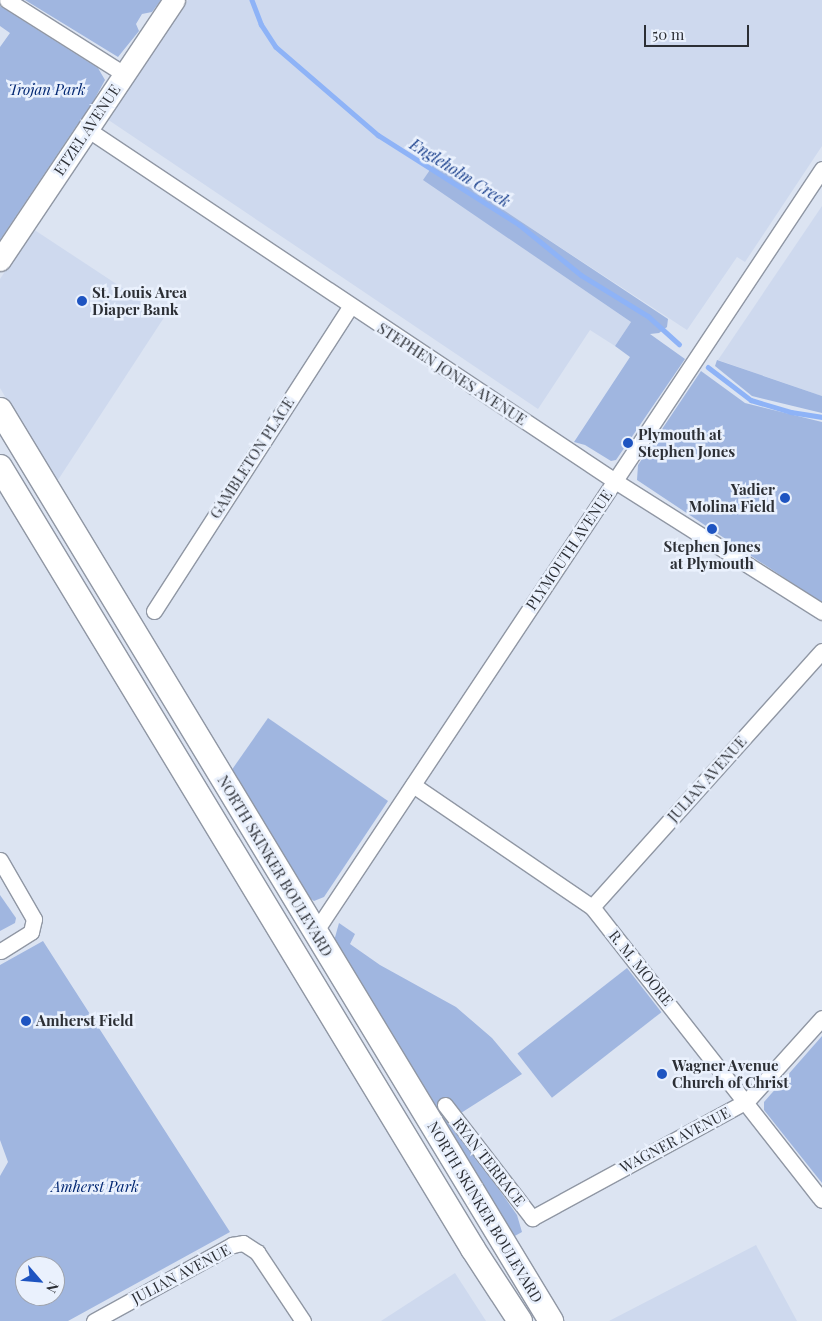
<!DOCTYPE html>
<html>
<head>
<meta charset="utf-8">
<style>
  body { margin:0 }
  #map { position:relative; width:822px; height:1321px; overflow:hidden; background:#dce4f2; font-family:"Playfair Display",serif }
  div>[style] { position:absolute }
  .built>* { inset:0; background:#ced9ee }
  .green>* { inset:0; background:#a0b6e0; transform-origin:0 0 }
  .stream>* { height:4.5px; margin:-2.25px; padding:0 2.25px; transform-origin:2.25px; border-radius:2.25px; background:#8eb3f7 }
  .roads { filter:drop-shadow(1px 0 #9097a4) drop-shadow(-1px 0 #9097a4) drop-shadow(0 1px #9097a4) drop-shadow(0 -1px #9097a4) }
  .street>* { height:15px; margin:-7.5px; padding:0 7.5px; transform-origin:7.5px; border-radius:7.5px; background:#fff }
  .secondary>* { height:21px; margin:-10.5px; padding:0 10.5px; transform-origin:10.5px; border-radius:10.5px; background:#fff }
  .primary>* { height:24px; margin:-12px; padding:0 12px; transform-origin:12px; border-radius:12px; background:#fff }
  .dots>* { width:14px; height:14px; translate:-50% -50%; box-sizing:border-box; border:2px solid #eaf1fd; border-radius:50% }
  span { translate:-50% -50%; white-space:nowrap; text-align:center; line-height:1.15; -webkit-text-stroke:5px #eaf1fd; paint-order:stroke }
  .park-label { font-size:15px; color:#032873; font-style:italic }
  .street-label { font-size:15px; color:#2c2f35 }
  .poi-label { font-size:15px; color:#2c2f35; font-weight:700 }
  .left { translate:0 -50%; text-align:left }
  .right { translate:-100% -50%; text-align:right }
  .water-label { font-size:16px; color:#183e8b; font-style:italic }
  .north { position:absolute; left:15px; top:1256px; width:50px; height:50px; box-sizing:border-box; background:#eaf1fd; border:1px solid #9ea3ad; border-radius:50%; rotate:117deg; font-size:14px; font-weight:700; line-height:20px; text-align:center; color:#2c2f35 }
  .north::after { content:''; display:block; margin:auto; width:18px; height:22px; background:#1e54c1; clip-path:polygon(50% 0,100% 100%,50% 72%,0 100%) }
  .scale { position:absolute; left:644px; top:25px; width:105px; height:22px; box-sizing:border-box; border:2px solid #2c2f35; border-top:0; padding-left:6px; font-size:15px; line-height:18px; white-space:nowrap; color:#2c2f35; -webkit-text-stroke:4px #eaf1fd; paint-order:stroke }
</style>
</head>
<body>
<div id="map">
  <div class="built">
    <div style="clip-path:polygon(188px 0,822px 0,822px 146px,745px 262px,737px 257px,687px 330px,434px 165px,424px 180px,631px 322px,615px 346px,590px 330px,538px 409px,107px 119px)"></div>
    <div style="clip-path:polygon(822px 206px,822px 396px,718px 360px)"></div>
    <div style="clip-path:polygon(33px 229px,165px 316px,56px 483px,0 388px,0 279px)"></div>
    <div style="clip-path:polygon(756px 1245px,797px 1321px,609px 1321px)"></div>
    <div style="clip-path:polygon(455px 1273px,486px 1321px,381px 1321px)"></div>
  </div>
  <div class="green">
    <div style="clip-path:polygon(25px 0,161px 0,152px 12px,142px 14px,136px 24px,139px 31px,118px 57px)"></div>
    <div style="clip-path:polygon(0 6px,98px 68px,105px 80px,82px 122px,77px 125px,0 240px,0 47px,10px 33px,0 26px)"></div>
    <div style="clip-path:polygon(434px 164px,668px 319px,667px 327px,659px 333px,650px 334px,685px 359px,616px 460px,611px 461px,585px 445px,574px 442px,630px 357px,615px 346px,631px 322px,423px 180px)"></div>
    <div style="clip-path:polygon(717px 360px,822px 396px,822px 413px,752px 396px,715px 366px)"></div>
    <div style="clip-path:polygon(701px 371px,745px 403px,822px 422px,822px 603px,637px 480px,638px 465px)"></div>
    <div style="clip-path:polygon(268px 718px,388px 801px,324px 897px,314px 901px,307px 896px,231px 771px)"></div>
    <div style="clip-path:polygon(0 895px,16px 918px,15px 923px,0 931px)"></div>
    <div style="clip-path:polygon(339px 923px,355px 934px,350px 944px,380px 965px,456px 1007px,492px 1038px,522px 1074px,450px 1120px,517px 1215px,522px 1232px,513px 1237px,334px 941px)"></div>
    <div style="clip-path:polygon(evenodd,43px 941px,230px 1232px,68px 1321px,0 1321px,0 1176px,8px 1162px,0 1140px,0 965px,43px 941px,25px 1266px,55px 1266px,55px 1296px,25px 1296px,25px 1266px)"></div>
    <div style="left:627px;top:968px;width:56px;height:139px;rotate:52deg"></div>
    <div style="clip-path:polygon(822px 1036px,822px 1183px,764px 1110px,764px 1102px)"></div>
  </div>
  <div class="stream">
    <div style="left:252px;top:0;width:26px;rotate:69deg"></div>
    <div style="left:261px;top:24px;width:27px;rotate:57deg"></div>
    <div style="left:276px;top:47px;width:135px;rotate:40.8deg"></div>
    <div style="left:378px;top:135px;width:168px;rotate:32.4deg"></div>
    <div style="left:520px;top:225px;width:79px;rotate:39.3deg"></div>
    <div style="left:581px;top:275px;width:79px;rotate:31.5deg"></div>
    <div style="left:648px;top:316px;width:42px;rotate:42.1deg"></div>
    <div style="left:708px;top:367px;width:54px;rotate:37.5deg"></div>
    <div style="left:751px;top:400px;width:42px;rotate:16.7deg"></div>
    <div style="left:791px;top:412px;width:31px;rotate:9deg"></div>
  </div>
  <div class="roads">
    <div class="street">
      <div style="left:7px;top:0;width:138px;rotate:32.3deg"></div>
      <div style="left:87px;top:129px;width:635px;rotate:33.69deg"></div>
      <div style="left:615px;top:481px;width:245px;rotate:32.3deg"></div>
      <div style="left:154px;top:611px;width:362px;rotate:-57.2deg"></div>
      <div style="left:413px;top:785px;width:217px;rotate:34.3deg"></div>
      <div style="left:592px;top:907px;width:372px;rotate:51.9deg"></div>
      <div style="left:0;top:860px;width:68px;rotate:60deg"></div>
      <div style="left:34px;top:919px;width:13px;rotate:103deg"></div>
      <div style="left:31px;top:932px;width:36px;rotate:148deg"></div>
      <div style="left:592px;top:907px;width:344px;rotate:-48.1deg"></div>
      <div style="left:315px;top:932px;width:916px;rotate:-56.4deg"></div>
      <div style="left:445px;top:1105px;width:143px;rotate:52.4deg"></div>
      <div style="left:532px;top:1218px;width:245px;rotate:-28.6deg"></div>
      <div style="left:747px;top:1101px;width:112px;rotate:-47.9deg"></div>
      <div style="left:94px;top:1321px;width:158px;rotate:-28.8deg"></div>
      <div style="left:232px;top:1245px;width:11px;rotate:-10deg"></div>
      <div style="left:243px;top:1243px;width:17px;rotate:33deg"></div>
      <div style="left:257px;top:1252px;width:83px;rotate:56.3deg"></div>
    </div>
    <div class="secondary">
      <div style="left:0;top:260px;width:313px;rotate:-56.2deg"></div>
    </div>
    <div class="primary">
      <div style="left:0;top:410px;width:1065px;rotate:58.83deg"></div>
      <div style="left:0;top:467px;width:914px;rotate:58.83deg"></div>
      <div style="left:473px;top:1249px;width:86px;rotate:56.9deg"></div>
    </div>
  </div>
  <div class="dots">
    <div style="left:82px;top:301px;background:#1e54c1"></div>
    <div style="left:628px;top:443px;background:#1e54c1"></div>
    <div style="left:785px;top:498px;background:#1e54c1"></div>
    <div style="left:712px;top:529px;background:#1e54c1"></div>
    <div style="left:26px;top:1021px;background:#1e54c1"></div>
    <div style="left:662px;top:1074px;background:#1e54c1"></div>
  </div>
  <div class="park-label">
    <span style="left:47px;top:90px">Trojan Park</span>
    <span style="left:95px;top:1187px">Amherst Park</span>
  </div>
  <div class="street-label">
    <span style="left:87px;top:130px;rotate:-56deg">ETZEL AVENUE</span>
    <span style="left:452px;top:374px;rotate:33deg">STEPHEN JONES AVENUE</span>
    <span style="left:252px;top:458px;rotate:-57deg">GAMBLETON PLACE</span>
    <span style="left:569px;top:550px;rotate:-56deg">PLYMOUTH AVENUE</span>
    <span style="left:707px;top:779px;rotate:-48deg">JULIAN AVENUE</span>
    <span style="left:275px;top:866px;rotate:59deg">NORTH SKINKER BOULEVARD</span>
    <span style="left:641px;top:968px;rotate:51deg">R. M. MOORE</span>
    <span style="left:675px;top:1140px;rotate:-28deg">WAGNER AVENUE</span>
    <span style="left:489px;top:1162px;rotate:52deg">RYAN TERRACE</span>
    <span style="left:485px;top:1212px;rotate:59deg">NORTH SKINKER BOULEVARD</span>
    <span style="left:181px;top:1274px;rotate:-28deg">JULIAN AVENUE</span>
  </div>
  <div class="poi-label">
    <span class="left" style="left:92px;top:301px">St. Louis Area<br>Diaper Bank</span>
    <span class="left" style="left:638px;top:443px">Plymouth at<br>Stephen Jones</span>
    <span class="right" style="left:775px;top:498px">Yadier<br>Molina Field</span>
    <span style="left:712px;top:555px">Stephen Jones<br>at Plymouth</span>
    <span class="left" style="left:36px;top:1021px">Amherst Field</span>
    <span class="left" style="left:672px;top:1074px">Wagner Avenue<br>Church of Christ</span>
  </div>
  <div class="water-label">
    <span style="left:460px;top:173px;rotate:32deg">Engleholm Creek</span>
  </div>
  <div class="north">N</div>
  <div class="scale">50 m</div>
</div>
</body>
</html>
